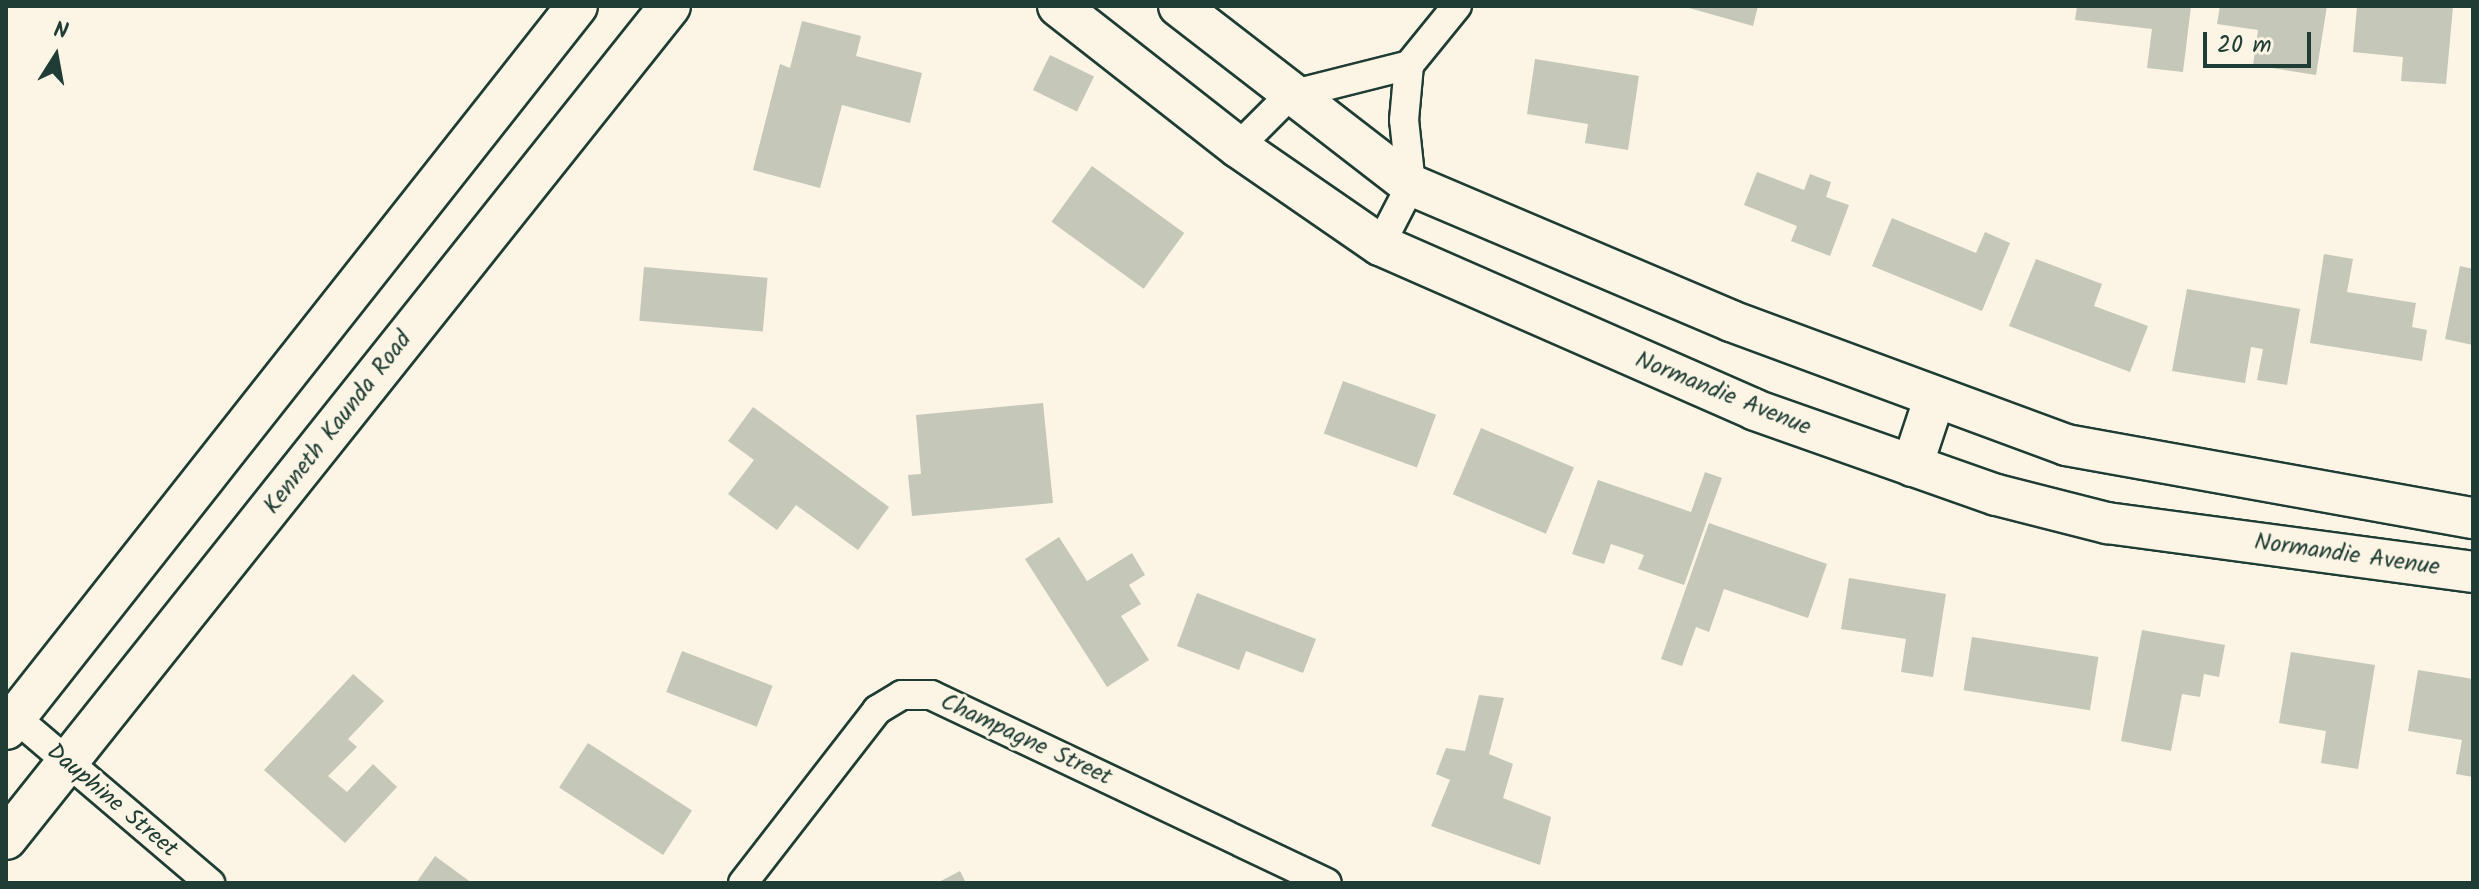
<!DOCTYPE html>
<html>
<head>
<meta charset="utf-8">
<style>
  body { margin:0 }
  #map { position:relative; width:2479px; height:889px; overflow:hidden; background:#fcf5e5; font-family:Kalam,sans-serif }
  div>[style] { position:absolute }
  .building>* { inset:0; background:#c5c7b9; transform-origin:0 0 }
  .roads { filter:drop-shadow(2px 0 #1f3d34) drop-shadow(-2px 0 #1f3d34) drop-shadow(0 2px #1f3d34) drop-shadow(0 -2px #1f3d34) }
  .street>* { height:28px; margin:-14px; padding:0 14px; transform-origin:14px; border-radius:14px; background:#fcf5e5 }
  .secondary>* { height:40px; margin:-20px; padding:0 20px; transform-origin:20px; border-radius:20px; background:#fcf5e5 }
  span { translate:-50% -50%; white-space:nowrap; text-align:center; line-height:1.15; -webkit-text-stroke:6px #fcf5e5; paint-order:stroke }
  .street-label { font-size:24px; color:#1f3d34 }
  .frame { position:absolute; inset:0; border:8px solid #1f3d34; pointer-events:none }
  .north { position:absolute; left:16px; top:16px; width:80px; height:80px; -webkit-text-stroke:6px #fcf5e5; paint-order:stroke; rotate:11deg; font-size:22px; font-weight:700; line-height:32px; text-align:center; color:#1f3d34 }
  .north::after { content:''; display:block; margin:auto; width:28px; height:36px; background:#1f3d34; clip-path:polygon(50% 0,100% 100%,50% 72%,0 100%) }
  .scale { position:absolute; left:2203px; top:32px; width:108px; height:36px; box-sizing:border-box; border:4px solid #1f3d34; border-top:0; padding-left:10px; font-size:24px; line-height:28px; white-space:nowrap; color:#1f3d34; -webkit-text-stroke:6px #fcf5e5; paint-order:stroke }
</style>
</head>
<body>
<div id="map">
  <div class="building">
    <div style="clip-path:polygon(1682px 6px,1758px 6px,1753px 26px)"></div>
    <div style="clip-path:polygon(2077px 6px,2191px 6px,2183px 72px,2147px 68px,2152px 29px,2075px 20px)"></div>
    <div style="clip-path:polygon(2220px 6px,2327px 6px,2316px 75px,2253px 65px,2258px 30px,2217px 24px)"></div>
    <div style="clip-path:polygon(2357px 6px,2453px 7px,2446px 84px,2401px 81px,2403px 57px,2353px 52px)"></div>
    <div style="clip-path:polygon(802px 21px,861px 36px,856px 56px,922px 73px,910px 123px,842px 105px,820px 188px,753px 170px,780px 64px,790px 68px)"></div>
    <div style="left:1050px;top:55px;width:49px;height:39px;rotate:26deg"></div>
    <div style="clip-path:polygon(1535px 59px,1639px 76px,1628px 150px,1585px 143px,1588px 124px,1527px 114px)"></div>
    <div style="left:1092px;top:166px;width:114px;height:69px;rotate:36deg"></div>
    <div style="clip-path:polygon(1757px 172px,1804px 190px,1810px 174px,1831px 182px,1826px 197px,1849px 205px,1830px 256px,1791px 241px,1797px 226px,1744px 205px)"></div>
    <div style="clip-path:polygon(1892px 218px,1976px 253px,1985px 232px,2010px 243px,1982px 311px,1872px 266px)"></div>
    <div style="clip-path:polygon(2324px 254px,2353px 259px,2347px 292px,2416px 303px,2412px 327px,2427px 330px,2422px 361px,2310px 343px)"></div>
    <div style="clip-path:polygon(2036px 259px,2102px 284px,2094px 306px,2148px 326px,2130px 372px,2009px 326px)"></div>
    <div style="clip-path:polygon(2460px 266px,2473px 269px,2473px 345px,2445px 339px)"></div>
    <div style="left:644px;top:267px;width:124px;height:54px;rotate:5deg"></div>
    <div style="clip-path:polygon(2187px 289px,2300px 309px,2287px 385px,2257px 380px,2263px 349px,2251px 347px,2245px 383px,2172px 371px)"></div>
    <div style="left:1343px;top:381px;width:99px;height:56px;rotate:20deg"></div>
    <div style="clip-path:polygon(1043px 403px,1053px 503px,912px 516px,908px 475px,921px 474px,916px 415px)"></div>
    <div style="clip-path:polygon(753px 407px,889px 507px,858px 550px,796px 505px,777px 530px,728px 494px,754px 460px,728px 441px)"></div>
    <div style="left:1481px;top:428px;width:101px;height:72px;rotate:23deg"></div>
    <div style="clip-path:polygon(1705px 472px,1722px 478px,1684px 585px,1638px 569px,1644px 555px,1611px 544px,1604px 564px,1572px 554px,1598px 480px,1691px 512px)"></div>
    <div style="clip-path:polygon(1709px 523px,1827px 564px,1808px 618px,1724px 589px,1709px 632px,1696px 627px,1682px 666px,1661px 659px)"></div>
    <div style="clip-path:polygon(1059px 537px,1087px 581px,1132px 553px,1145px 575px,1129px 585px,1141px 604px,1121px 616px,1149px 660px,1107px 687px,1025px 559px)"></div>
    <div style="clip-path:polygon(1849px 578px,1946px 594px,1933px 677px,1901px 672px,1906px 639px,1841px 629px)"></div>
    <div style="clip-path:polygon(1197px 593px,1316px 639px,1303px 673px,1246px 651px,1239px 670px,1177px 646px)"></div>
    <div style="clip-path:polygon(2142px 630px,2225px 645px,2219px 677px,2204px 674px,2200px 697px,2182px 694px,2171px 751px,2121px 741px)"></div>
    <div style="left:1972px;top:637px;width:128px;height:54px;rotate:9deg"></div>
    <div style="left:682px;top:651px;width:97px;height:44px;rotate:21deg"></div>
    <div style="clip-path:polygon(2291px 652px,2375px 665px,2358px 769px,2321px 763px,2326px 731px,2279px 723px)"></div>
    <div style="clip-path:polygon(2418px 670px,2473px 679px,2473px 777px,2456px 774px,2462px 740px,2408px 731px)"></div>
    <div style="clip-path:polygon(353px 674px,384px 701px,348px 739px,357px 747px,328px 776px,347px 792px,373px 764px,397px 787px,345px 843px,264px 770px)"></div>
    <div style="clip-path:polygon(1479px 695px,1504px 698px,1489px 754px,1513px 764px,1503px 798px,1551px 817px,1540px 865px,1431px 826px,1450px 780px,1436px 774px,1446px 748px,1465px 751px)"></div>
    <div style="left:588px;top:743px;width:124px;height:53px;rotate:33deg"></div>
    <div style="clip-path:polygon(435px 856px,472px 883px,416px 883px)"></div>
    <div style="clip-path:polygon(960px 871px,966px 883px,937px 883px)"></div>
  </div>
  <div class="roads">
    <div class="street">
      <div style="left:1238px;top:147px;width:74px;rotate:-45deg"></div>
      <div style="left:1290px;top:95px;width:123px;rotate:-14.1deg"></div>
      <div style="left:1380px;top:245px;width:68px;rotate:-62.7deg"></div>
      <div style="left:1411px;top:185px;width:65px;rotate:-96.1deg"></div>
      <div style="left:1404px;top:120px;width:55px;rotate:-84.8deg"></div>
      <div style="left:1409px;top:65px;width:76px;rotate:-50.9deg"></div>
      <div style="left:16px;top:718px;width:255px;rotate:40.4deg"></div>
      <div style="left:743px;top:883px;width:219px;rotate:-52.2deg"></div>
      <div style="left:877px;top:710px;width:29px;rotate:-31deg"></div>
      <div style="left:902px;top:695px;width:29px"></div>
      <div style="left:931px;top:695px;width:438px;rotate:25.4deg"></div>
    </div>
    <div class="secondary">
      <div style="left:1058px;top:6px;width:229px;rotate:38.1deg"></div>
      <div style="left:1238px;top:147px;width:173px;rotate:34.6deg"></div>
      <div style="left:1380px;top:245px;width:410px;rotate:23.7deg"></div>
      <div style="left:1755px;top:410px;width:256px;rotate:19.4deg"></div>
      <div style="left:1997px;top:495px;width:114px;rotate:14.3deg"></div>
      <div style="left:2107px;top:523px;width:369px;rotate:7.6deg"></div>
      <div style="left:1179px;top:6px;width:293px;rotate:37.7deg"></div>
      <div style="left:1411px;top:185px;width:348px;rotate:23deg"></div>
      <div style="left:1731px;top:321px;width:357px;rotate:20.3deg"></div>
      <div style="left:2066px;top:445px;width:413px;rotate:10.2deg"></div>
      <div style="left:1912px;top:466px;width:70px;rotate:-71.6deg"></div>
      <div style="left:6px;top:729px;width:921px;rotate:-51.7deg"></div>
      <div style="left:6px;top:839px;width:1065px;rotate:-51.44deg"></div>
    </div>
  </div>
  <div class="street-label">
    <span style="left:1723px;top:394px;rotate:22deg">Normandie Avenue</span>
    <span style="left:338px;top:423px;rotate:-52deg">Kenneth Kaunda Road</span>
    <span style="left:2347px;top:555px;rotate:8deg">Normandie Avenue</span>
    <span style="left:1026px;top:740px;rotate:25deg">Champagne Street</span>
    <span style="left:112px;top:801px;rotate:40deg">Dauphine Street</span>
  </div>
  <div class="frame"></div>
  <div class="north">N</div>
  <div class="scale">20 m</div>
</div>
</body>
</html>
